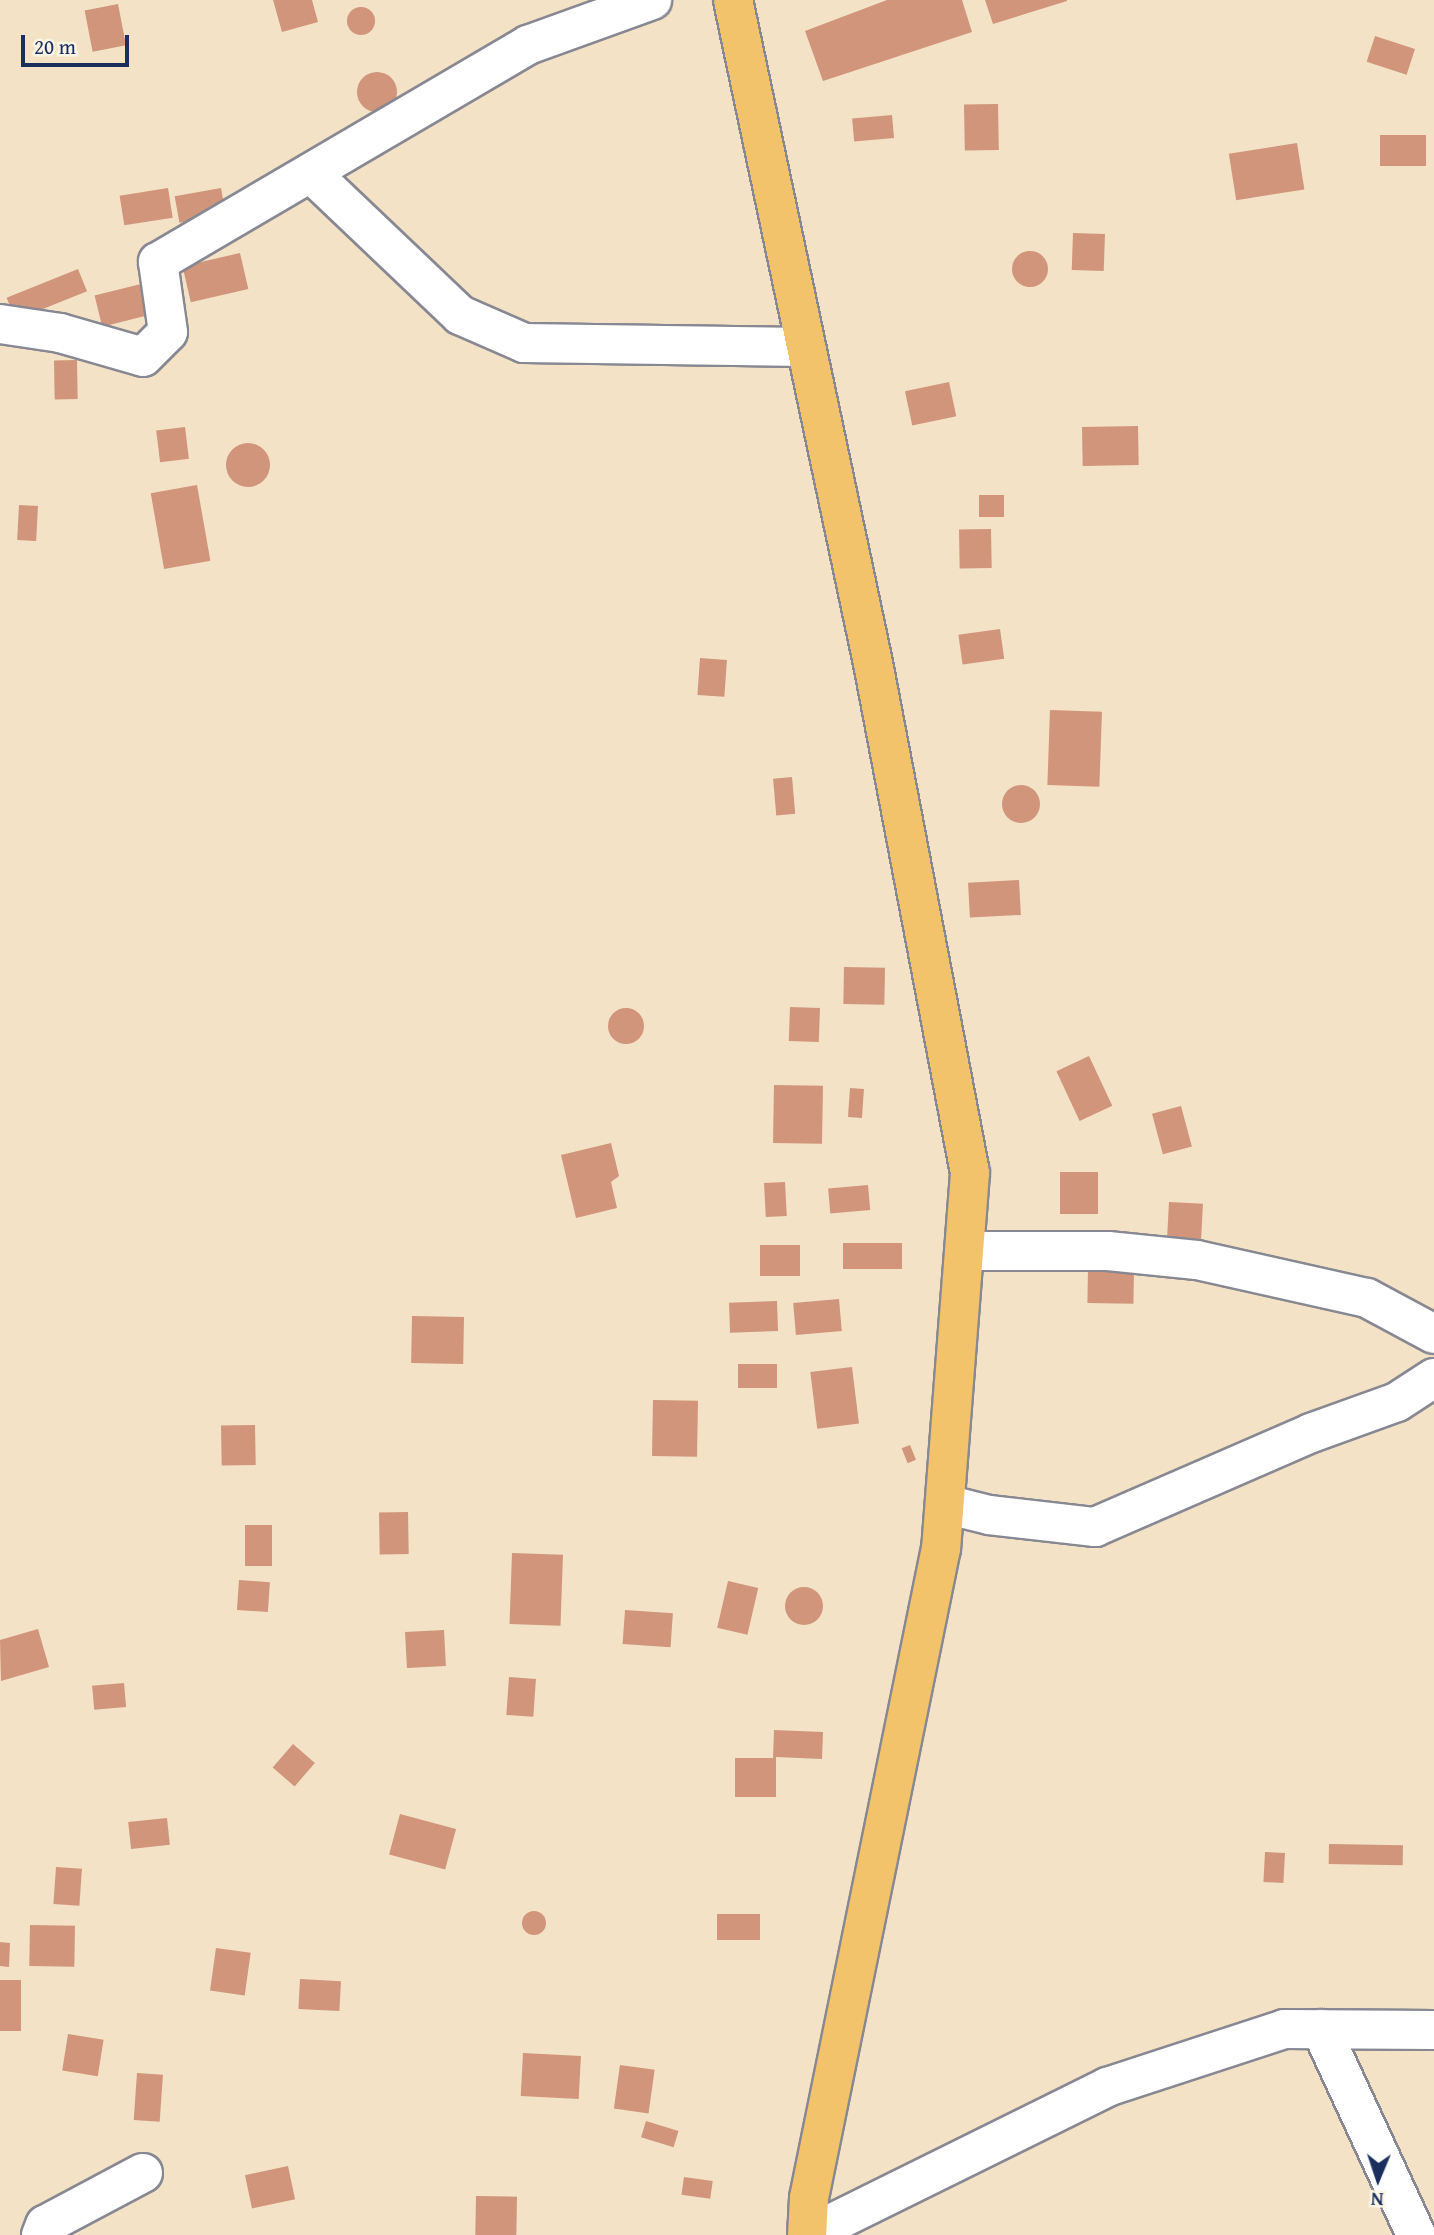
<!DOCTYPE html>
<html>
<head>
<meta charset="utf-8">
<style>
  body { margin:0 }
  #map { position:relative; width:1434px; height:2235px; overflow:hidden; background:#f3e2c6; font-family:"Gentium Book Plus",serif }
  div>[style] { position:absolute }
  .building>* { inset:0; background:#d0957a; transform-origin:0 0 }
  .round { border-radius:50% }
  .roads { filter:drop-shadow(2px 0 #878892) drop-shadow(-2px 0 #878892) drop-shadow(0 2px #878892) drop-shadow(0 -2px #878892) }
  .minor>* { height:38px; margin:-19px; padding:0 19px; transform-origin:19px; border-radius:19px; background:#fff }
  .major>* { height:38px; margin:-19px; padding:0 19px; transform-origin:19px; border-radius:19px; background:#f2c36a }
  span { translate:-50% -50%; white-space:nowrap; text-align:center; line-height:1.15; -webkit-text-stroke:6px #fcf5e5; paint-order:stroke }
  .north { position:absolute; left:1343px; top:2144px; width:70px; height:70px; -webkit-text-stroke:5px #fcf5e5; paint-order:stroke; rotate:182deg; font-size:19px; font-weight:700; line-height:28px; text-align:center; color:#1b2f5e }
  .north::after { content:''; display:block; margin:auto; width:24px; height:32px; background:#1b2f5e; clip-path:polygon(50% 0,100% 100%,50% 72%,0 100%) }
  .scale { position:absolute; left:21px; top:35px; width:108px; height:32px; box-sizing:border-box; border:4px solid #1b2f5e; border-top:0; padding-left:9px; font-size:21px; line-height:24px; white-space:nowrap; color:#1b2f5e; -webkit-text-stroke:5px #fcf5e5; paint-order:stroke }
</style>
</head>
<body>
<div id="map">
  <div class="building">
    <div style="clip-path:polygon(273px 0,312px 0,318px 22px,282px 32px)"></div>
    <div style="clip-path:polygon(887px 0,962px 0,972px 32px,823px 81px,805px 31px)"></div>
    <div style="clip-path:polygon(985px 0,1067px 0,1067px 1px,993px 24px)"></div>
    <div style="left:118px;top:4px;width:42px;height:34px;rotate:79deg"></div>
    <div class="round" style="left:347px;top:7px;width:28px;height:28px"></div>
    <div style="left:1375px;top:36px;width:42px;height:27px;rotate:18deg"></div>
    <div class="round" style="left:357px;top:72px;width:40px;height:40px"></div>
    <div style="left:998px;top:104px;width:46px;height:34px;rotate:89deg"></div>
    <div style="left:892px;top:115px;width:23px;height:40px;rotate:85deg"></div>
    <div style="left:1380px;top:135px;width:46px;height:31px"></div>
    <div style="left:1297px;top:143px;width:47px;height:69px;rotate:81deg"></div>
    <div style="left:168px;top:188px;width:30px;height:49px;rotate:81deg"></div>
    <div style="left:221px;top:188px;width:27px;height:47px;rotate:80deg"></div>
    <div style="left:1073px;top:233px;width:32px;height:37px;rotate:2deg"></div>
    <div class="round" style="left:1012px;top:251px;width:36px;height:36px"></div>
    <div style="left:240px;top:253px;width:37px;height:59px;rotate:77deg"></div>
    <div style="left:78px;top:269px;width:24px;height:77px;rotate:68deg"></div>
    <div style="left:145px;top:283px;width:32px;height:52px;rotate:76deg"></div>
    <div style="left:77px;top:360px;width:39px;height:23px;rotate:89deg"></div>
    <div style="left:949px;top:382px;width:35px;height:45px;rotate:78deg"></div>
    <div style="left:1138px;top:426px;width:39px;height:56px;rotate:89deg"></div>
    <div style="left:185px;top:427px;width:32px;height:29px;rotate:83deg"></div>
    <div class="round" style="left:226px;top:443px;width:44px;height:44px"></div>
    <div style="left:197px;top:485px;width:77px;height:47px;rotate:80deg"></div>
    <div style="left:979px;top:495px;width:25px;height:22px"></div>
    <div style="left:19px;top:505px;width:19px;height:35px;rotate:3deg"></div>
    <div style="left:991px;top:529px;width:39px;height:32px;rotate:89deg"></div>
    <div style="left:1000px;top:629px;width:30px;height:42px;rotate:82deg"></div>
    <div style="left:700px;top:658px;width:27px;height:37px;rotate:4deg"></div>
    <div style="left:1050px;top:710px;width:52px;height:75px;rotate:2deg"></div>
    <div style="left:792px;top:777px;width:37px;height:19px;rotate:85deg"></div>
    <div class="round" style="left:1002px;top:785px;width:38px;height:38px"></div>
    <div style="left:1019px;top:880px;width:35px;height:51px;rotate:87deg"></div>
    <div style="left:844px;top:967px;width:41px;height:37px;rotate:1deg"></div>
    <div style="left:790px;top:1007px;width:30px;height:34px;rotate:2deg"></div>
    <div class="round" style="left:608px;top:1008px;width:36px;height:36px"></div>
    <div style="left:1089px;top:1056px;width:55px;height:36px;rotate:65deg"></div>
    <div style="left:774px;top:1085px;width:49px;height:58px;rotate:1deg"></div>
    <div style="left:850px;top:1088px;width:14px;height:29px;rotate:4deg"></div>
    <div style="left:1181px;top:1106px;width:42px;height:30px;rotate:75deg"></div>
    <div style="clip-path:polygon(611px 1143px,619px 1176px,611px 1182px,617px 1208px,576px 1218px,561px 1155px)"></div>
    <div style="left:1060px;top:1172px;width:38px;height:42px"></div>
    <div style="left:785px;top:1182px;width:34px;height:21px;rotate:87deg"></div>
    <div style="left:868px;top:1185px;width:25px;height:40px;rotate:85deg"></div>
    <div style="left:1169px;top:1202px;width:34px;height:41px;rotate:3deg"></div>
    <div style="left:843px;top:1243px;width:59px;height:26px"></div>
    <div style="left:760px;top:1245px;width:40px;height:31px"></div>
    <div style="left:1088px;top:1269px;width:46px;height:34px;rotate:1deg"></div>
    <div style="left:839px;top:1299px;width:32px;height:46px;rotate:85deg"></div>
    <div style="left:777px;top:1301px;width:30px;height:48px;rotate:88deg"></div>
    <div style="left:412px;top:1316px;width:52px;height:47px;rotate:1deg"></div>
    <div style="left:777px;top:1364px;width:24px;height:39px;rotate:90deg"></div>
    <div style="left:852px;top:1367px;width:57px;height:42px;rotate:83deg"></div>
    <div style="left:653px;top:1400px;width:45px;height:56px;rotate:1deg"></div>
    <div style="left:255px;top:1425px;width:40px;height:34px;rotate:89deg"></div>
    <div style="left:910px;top:1445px;width:16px;height:9px;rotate:68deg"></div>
    <div style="left:408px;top:1512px;width:42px;height:29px;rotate:89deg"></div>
    <div style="left:245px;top:1525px;width:27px;height:41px"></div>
    <div style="left:512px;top:1553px;width:51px;height:71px;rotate:2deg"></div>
    <div style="left:239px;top:1580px;width:31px;height:30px;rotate:4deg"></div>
    <div style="left:728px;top:1581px;width:31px;height:48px;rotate:13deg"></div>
    <div class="round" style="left:785px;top:1587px;width:38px;height:38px"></div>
    <div style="left:625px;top:1610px;width:48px;height:34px;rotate:4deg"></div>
    <div style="clip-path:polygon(38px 1629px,49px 1667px,1px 1681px,0 1640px)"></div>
    <div style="left:444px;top:1630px;width:36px;height:39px;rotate:87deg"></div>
    <div style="left:509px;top:1677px;width:27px;height:38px;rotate:4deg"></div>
    <div style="left:124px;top:1683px;width:24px;height:32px;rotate:85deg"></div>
    <div style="clip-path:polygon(774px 1730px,823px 1732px,822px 1759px,776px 1757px,776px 1797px,735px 1797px,735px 1758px,773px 1758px)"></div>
    <div style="left:293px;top:1744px;width:29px;height:31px;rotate:41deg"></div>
    <div style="left:400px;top:1814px;width:58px;height:42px;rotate:15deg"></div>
    <div style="left:167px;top:1818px;width:27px;height:39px;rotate:84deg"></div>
    <div style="left:1329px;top:1844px;width:74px;height:20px;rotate:1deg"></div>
    <div style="left:1265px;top:1852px;width:20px;height:30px;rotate:3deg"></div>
    <div style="left:56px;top:1867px;width:26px;height:37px;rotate:4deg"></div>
    <div class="round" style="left:522px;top:1911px;width:24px;height:24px"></div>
    <div style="left:717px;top:1914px;width:43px;height:26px"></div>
    <div style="left:30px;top:1925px;width:45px;height:41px;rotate:1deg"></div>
    <div style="clip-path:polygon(0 1942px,10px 1943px,9px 1967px,0 1966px)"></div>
    <div style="left:216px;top:1948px;width:35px;height:43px;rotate:8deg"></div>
    <div style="left:300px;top:1979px;width:41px;height:30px;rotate:3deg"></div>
    <div style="left:0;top:1980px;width:21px;height:51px"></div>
    <div style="left:68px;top:2034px;width:36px;height:37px;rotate:9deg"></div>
    <div style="left:523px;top:2053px;width:58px;height:43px;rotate:3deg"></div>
    <div style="left:620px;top:2065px;width:35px;height:44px;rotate:8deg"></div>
    <div style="left:137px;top:2073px;width:26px;height:47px;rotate:4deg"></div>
    <div style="left:646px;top:2121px;width:34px;height:17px;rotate:17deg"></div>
    <div style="left:288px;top:2166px;width:34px;height:44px;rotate:78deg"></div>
    <div style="left:684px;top:2177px;width:29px;height:18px;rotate:8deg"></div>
    <div style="left:476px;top:2196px;width:41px;height:39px;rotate:1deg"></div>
  </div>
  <div class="roads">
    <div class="minor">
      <div style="left:313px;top:175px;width:203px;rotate:43.6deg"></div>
      <div style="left:460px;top:315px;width:70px;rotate:23.6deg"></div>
      <div style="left:524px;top:343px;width:281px;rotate:0.8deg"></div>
      <div style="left:0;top:324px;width:61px;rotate:8.5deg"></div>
      <div style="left:60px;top:333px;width:86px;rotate:16.1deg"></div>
      <div style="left:143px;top:357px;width:35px;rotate:-45deg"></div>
      <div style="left:168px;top:332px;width:71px;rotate:-98.1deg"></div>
      <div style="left:158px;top:262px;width:429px;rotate:-30.4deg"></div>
      <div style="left:528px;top:45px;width:132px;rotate:-19.9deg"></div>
      <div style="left:965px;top:1251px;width:143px"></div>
      <div style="left:1108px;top:1251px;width:89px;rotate:5.8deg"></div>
      <div style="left:1197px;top:1260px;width:174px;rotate:12.6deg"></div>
      <div style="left:1367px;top:1298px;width:76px;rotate:28.2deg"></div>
      <div style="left:945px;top:1504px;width:45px;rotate:14deg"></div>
      <div style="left:989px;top:1515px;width:107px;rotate:6.5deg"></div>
      <div style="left:1095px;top:1527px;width:236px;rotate:-23.5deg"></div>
      <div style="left:1311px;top:1433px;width:91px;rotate:-19.8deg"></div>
      <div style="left:1397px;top:1402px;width:44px;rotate:-33deg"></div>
      <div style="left:1321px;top:2029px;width:227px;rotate:65.2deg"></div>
      <div style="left:41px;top:2235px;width:11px;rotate:-68deg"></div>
      <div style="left:45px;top:2225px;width:111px;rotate:-28deg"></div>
      <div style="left:808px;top:2235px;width:334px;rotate:-26.3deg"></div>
      <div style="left:1107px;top:2087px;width:186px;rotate:-18.1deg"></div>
      <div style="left:1284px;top:2029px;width:150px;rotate:0.4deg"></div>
    </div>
    <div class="major">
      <div style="left:733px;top:0;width:678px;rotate:78.08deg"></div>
      <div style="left:873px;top:663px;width:519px;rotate:79.23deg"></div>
      <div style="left:970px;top:1173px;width:376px;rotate:94.4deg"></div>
      <div style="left:941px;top:1548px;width:663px;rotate:101.48deg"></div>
      <div style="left:809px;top:2198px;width:37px;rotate:93deg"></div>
    </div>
  </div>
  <div class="north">N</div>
  <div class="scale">20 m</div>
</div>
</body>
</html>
